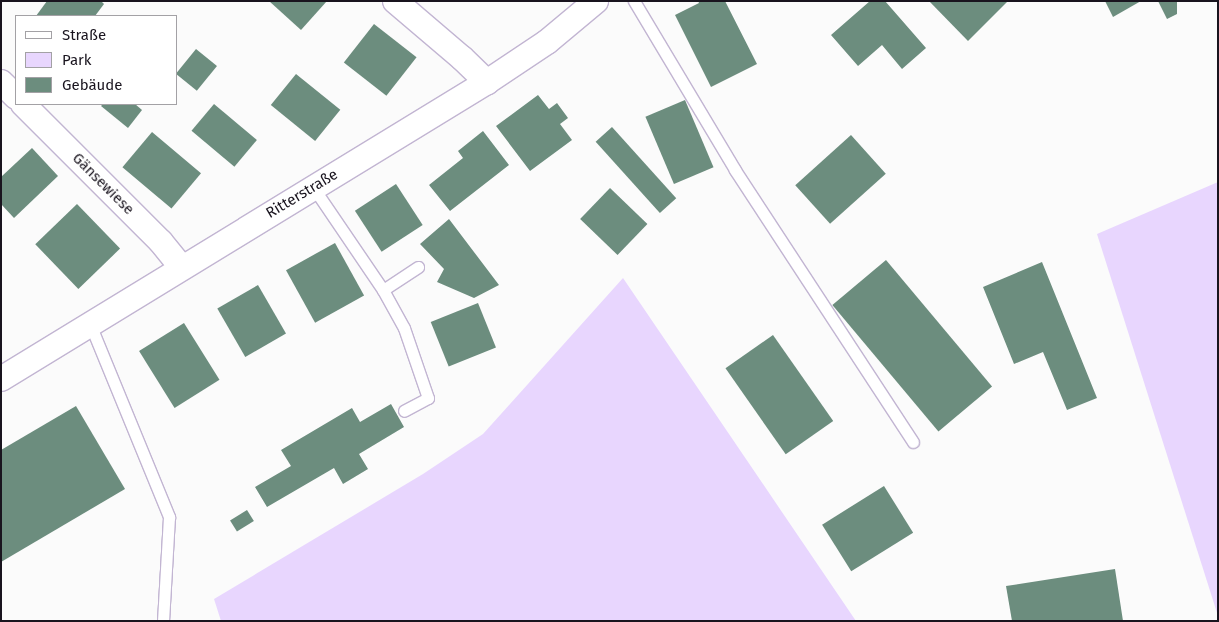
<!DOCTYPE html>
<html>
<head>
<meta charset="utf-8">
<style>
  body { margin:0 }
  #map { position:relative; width:1219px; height:622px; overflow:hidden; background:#fbfbfb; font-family:"Fira Sans",sans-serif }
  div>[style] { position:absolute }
  .green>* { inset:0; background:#e8d6fe }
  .building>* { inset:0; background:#6c8d7e; transform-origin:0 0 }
  .roads { filter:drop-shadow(1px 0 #c2b5d2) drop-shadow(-1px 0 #c2b5d2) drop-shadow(0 1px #c2b5d2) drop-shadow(0 -1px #c2b5d2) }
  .service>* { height:11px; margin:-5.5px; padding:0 5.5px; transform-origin:5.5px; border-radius:5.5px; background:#fff }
  .minor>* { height:24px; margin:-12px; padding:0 12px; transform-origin:12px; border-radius:12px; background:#fff }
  span { translate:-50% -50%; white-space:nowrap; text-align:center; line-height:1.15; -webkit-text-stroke:4.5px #fff; paint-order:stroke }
  .street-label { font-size:15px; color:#19141e }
  .frame { position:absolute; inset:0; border:2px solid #19141e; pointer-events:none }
  .legend { position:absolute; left:15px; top:15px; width:162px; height:90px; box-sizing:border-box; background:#fff; border:1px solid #a3a1a5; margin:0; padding:6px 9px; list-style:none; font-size:15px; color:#19141e }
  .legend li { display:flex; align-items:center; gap:10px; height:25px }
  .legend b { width:25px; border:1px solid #a3a1a5 }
</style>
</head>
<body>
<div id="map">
  <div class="green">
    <div style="clip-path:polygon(1218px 182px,1218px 616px,1097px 234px)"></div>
    <div style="clip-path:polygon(623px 278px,856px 621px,221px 621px,214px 599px,423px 474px,483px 434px)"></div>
  </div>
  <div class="building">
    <div style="clip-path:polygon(47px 1px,101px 1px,104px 4px,95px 16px,36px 16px)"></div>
    <div style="clip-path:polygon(269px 1px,327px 1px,301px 30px)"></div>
    <div style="clip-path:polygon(698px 1px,725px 1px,757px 64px,711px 87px,675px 15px,699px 3px)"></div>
    <div style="clip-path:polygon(870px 1px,885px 1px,926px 48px,902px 69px,882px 45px,858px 66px,831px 35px)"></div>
    <div style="clip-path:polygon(929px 1px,1008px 1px,968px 41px)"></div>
    <div style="clip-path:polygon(1105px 1px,1141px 1px,1113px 17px)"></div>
    <div style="clip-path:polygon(1158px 1px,1177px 1px,1177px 14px,1167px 19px)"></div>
    <div style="left:374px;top:24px;width:54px;height:49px;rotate:38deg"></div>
    <div style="left:196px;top:49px;width:27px;height:32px;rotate:39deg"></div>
    <div style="left:296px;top:74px;width:57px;height:40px;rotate:39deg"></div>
    <div style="clip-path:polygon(538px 95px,549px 109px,557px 103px,568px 118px,560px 124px,572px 140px,530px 171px,496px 126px)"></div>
    <div style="left:685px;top:100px;width:73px;height:43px;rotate:67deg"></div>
    <div style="clip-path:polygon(103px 104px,135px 104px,142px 110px,128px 128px,101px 106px)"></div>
    <div style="left:214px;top:104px;width:56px;height:35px;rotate:40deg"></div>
    <div style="left:612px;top:127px;width:96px;height:22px;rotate:48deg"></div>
    <div style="clip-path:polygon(483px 131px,509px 165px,450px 211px,429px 185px,463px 158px,458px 151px)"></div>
    <div style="left:152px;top:132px;width:64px;height:46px;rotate:40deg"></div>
    <div style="left:851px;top:135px;width:52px;height:75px;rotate:48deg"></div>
    <div style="clip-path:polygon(32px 148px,58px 176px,14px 218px,1px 204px,1px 177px)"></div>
    <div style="left:396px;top:184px;width:49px;height:49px;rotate:57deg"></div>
    <div style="left:610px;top:188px;width:52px;height:43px;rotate:44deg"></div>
    <div style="left:77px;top:204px;width:62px;height:58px;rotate:46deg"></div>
    <div style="clip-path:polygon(449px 219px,499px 285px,474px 298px,437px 282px,444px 269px,420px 244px)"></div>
    <div style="left:335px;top:243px;width:60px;height:56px;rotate:61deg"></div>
    <div style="left:886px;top:260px;width:165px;height:70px;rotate:50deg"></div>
    <div style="clip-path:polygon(1042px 262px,1097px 398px,1067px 410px,1043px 352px,1014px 364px,983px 287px)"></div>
    <div style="left:258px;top:285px;width:56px;height:47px;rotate:60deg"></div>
    <div style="left:478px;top:303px;width:48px;height:51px;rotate:68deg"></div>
    <div style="left:184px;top:323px;width:67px;height:53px;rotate:58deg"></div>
    <div style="left:773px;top:335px;width:105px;height:58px;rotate:55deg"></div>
    <div style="clip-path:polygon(391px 404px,404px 427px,359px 454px,368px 469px,343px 484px,334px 468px,267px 507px,255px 487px,291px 466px,281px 450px,352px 408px,360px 422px)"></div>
    <div style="clip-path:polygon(76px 406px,125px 489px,1px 562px,1px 450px)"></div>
    <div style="left:884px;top:486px;width:55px;height:73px;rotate:58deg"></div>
    <div style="left:247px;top:510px;width:13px;height:20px;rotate:58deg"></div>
    <div style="clip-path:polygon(1115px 569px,1123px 621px,1012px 621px,1006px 586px)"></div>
  </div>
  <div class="roads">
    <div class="service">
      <div style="left:634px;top:1px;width:197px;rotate:59.1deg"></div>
      <div style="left:735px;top:170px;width:325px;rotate:56.8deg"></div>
      <div style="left:313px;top:187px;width:125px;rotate:55.8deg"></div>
      <div style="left:383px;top:290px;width:43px;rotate:61.1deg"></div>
      <div style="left:404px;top:328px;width:74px;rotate:71.1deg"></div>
      <div style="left:428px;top:398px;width:27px;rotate:152deg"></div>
      <div style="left:383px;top:290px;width:42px;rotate:-33.3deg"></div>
      <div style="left:90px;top:324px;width:209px;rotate:67.7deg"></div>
      <div style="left:169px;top:517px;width:104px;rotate:93.3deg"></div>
    </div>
    <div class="minor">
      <div style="left:395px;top:1px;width:88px;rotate:40.4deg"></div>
      <div style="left:462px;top:58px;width:35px;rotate:44deg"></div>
      <div style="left:1px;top:82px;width:21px;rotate:45deg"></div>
      <div style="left:23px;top:104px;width:195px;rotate:45deg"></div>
      <div style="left:161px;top:242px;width:32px;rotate:51deg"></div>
      <div style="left:1px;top:379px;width:570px;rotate:-31.43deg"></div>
      <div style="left:487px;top:82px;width:72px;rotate:-33.7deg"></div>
      <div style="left:547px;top:42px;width:64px;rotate:-39.9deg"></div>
    </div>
  </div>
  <div class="street-label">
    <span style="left:103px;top:184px;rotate:45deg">Gänsewiese</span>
    <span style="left:302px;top:194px;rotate:-31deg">Ritterstraße</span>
  </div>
  <div class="frame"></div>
  <ul class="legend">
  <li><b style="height:6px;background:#fff"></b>Straße</li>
  <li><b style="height:14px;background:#e8d6fe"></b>Park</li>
  <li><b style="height:14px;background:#6c8d7e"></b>Gebäude</li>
  </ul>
</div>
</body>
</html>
